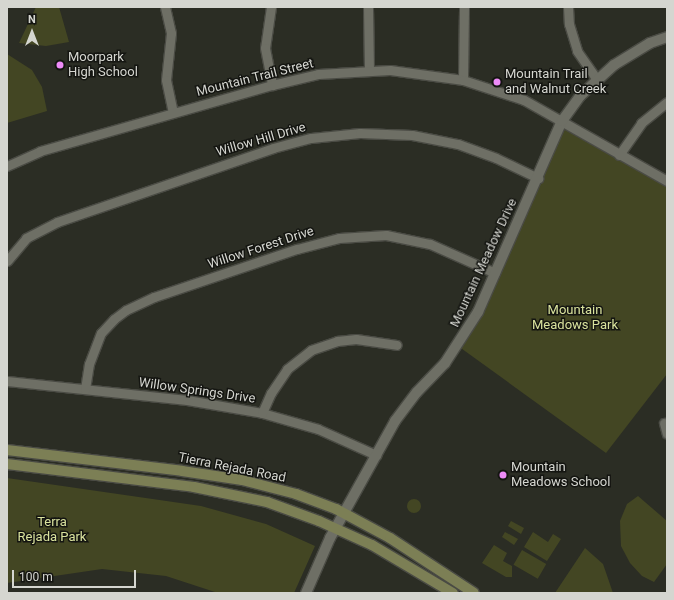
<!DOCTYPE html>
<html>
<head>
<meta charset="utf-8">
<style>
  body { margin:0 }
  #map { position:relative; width:674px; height:600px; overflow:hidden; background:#2b2d24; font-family:Roboto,sans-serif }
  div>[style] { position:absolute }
  .green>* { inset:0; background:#434623; transform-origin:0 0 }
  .round { border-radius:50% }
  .roads { filter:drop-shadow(1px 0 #4a4b44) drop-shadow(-1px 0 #4a4b44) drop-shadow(0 1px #4a4b44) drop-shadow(0 -1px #4a4b44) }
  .minor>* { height:9px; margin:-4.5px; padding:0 4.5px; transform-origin:4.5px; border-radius:4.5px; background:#6e6f65 }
  .tertiary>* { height:10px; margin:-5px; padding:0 5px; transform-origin:5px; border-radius:5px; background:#6e6f65 }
  .secondary>* { height:10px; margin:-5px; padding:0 5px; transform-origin:5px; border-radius:5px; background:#7c7f55 }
  .dots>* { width:11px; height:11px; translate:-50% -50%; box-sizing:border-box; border:2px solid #141511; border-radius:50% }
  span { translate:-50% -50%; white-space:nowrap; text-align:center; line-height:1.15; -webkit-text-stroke:3px #141511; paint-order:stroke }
  .poi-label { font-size:13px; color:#d5d6d0 }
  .left { translate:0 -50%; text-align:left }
  .street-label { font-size:13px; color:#d5d6d0 }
  .park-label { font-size:13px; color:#d9e29d }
  .frame { position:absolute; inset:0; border:8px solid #d5d6d0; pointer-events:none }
  .north { position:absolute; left:12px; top:12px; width:40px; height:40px; -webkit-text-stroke:3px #141511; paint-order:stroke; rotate:0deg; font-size:11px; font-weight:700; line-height:16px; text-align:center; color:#d5d6d0 }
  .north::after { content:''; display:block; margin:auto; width:14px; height:18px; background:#d5d6d0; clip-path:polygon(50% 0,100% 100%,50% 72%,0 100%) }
  .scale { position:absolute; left:12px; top:570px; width:124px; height:18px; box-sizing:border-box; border:2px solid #d5d6d0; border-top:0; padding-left:5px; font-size:12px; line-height:14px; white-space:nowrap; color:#d5d6d0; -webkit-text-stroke:3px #141511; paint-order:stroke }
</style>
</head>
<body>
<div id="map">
  <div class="green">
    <div style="clip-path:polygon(36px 7px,59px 7px,69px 42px,46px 46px,19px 43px)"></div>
    <div style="clip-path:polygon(7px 54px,32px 70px,42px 87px,47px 111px,7px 123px)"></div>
    <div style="clip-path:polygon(560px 127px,667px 187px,667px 374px,606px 453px,458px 346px)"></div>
    <div style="clip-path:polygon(7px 478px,201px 506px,266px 524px,315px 546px,294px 593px,218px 593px,166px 576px,102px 569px,7px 583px)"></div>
    <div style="clip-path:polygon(638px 496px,667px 521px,667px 564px,654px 582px,642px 576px,630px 563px,621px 546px,620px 521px,627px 504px)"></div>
    <div class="round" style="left:407px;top:499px;width:14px;height:14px"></div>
    <div style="clip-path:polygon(511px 521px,524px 528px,521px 534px,508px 526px)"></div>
    <div style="clip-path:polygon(505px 532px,518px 539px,514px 545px,502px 537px)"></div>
    <div style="clip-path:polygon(533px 532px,548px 542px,553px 534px,561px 539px,547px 561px,524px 547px)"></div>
    <div style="clip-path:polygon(494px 545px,507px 553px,503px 561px,512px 566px,512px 577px,506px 577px,482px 563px)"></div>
    <div style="clip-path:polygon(585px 548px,603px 564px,613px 593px,555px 593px)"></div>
    <div style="left:522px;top:550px;width:28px;height:17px;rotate:30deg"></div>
  </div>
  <div class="roads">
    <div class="minor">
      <div style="left:165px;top:7px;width:27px;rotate:77deg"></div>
      <div style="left:171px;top:33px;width:47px;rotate:96.1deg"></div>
      <div style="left:166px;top:80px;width:33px;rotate:78deg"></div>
      <div style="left:271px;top:7px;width:41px;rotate:98.3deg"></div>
      <div style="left:265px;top:48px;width:38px;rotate:79deg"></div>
      <div style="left:368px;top:7px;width:63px;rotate:89.1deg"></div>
      <div style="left:568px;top:7px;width:17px;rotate:87deg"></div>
      <div style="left:569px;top:24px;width:28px;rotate:73deg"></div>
      <div style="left:577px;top:51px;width:35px;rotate:55deg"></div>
      <div style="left:463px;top:80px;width:73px;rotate:-89.2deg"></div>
      <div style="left:619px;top:155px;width:39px;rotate:-55deg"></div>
      <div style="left:641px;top:123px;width:33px;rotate:-39deg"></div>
      <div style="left:7px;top:166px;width:36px;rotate:-24deg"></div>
      <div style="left:40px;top:151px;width:241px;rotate:-15.9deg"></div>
      <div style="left:272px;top:85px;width:47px;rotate:-13.4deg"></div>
      <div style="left:318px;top:74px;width:72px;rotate:-3.2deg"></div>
      <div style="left:390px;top:70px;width:74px;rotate:7.8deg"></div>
      <div style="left:463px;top:80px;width:64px;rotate:18.2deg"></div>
      <div style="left:524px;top:100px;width:164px;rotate:29.5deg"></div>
      <div style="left:7px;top:261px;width:30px;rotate:-50deg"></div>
      <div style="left:26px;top:238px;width:35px;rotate:-27deg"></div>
      <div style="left:57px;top:222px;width:228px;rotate:-18.9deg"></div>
      <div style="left:273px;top:148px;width:39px;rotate:-15deg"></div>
      <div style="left:311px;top:138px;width:49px;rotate:-5.8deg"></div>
      <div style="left:360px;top:133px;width:52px;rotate:2.2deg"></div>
      <div style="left:412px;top:135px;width:47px;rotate:11.1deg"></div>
      <div style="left:458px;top:144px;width:40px;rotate:20.2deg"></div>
      <div style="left:496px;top:158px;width:47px;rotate:25.5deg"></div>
      <div style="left:7px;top:381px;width:181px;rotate:6deg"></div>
      <div style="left:187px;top:400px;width:76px;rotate:9.8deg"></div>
      <div style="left:262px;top:413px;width:58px;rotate:15.9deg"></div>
      <div style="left:318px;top:429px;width:64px;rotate:24.1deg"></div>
      <div style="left:85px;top:389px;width:25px;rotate:-81deg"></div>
      <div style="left:89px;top:364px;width:33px;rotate:-69deg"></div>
      <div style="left:101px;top:333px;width:19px;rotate:-47deg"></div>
      <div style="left:114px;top:319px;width:15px;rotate:-37deg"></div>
      <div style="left:126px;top:310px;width:31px;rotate:-25deg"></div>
      <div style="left:154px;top:297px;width:151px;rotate:-18.6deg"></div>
      <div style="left:297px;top:249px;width:43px;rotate:-14.7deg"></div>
      <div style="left:339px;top:238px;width:47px;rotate:-3.7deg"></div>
      <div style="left:386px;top:235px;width:45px;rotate:11.6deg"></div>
      <div style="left:430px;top:244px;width:71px;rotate:24deg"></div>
      <div style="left:262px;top:413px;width:22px;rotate:-66deg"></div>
      <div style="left:271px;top:393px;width:29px;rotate:-56deg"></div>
      <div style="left:287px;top:369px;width:31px;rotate:-38deg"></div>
      <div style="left:311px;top:350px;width:28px;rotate:-19deg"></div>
      <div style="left:337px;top:341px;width:19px;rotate:-6deg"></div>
      <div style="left:356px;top:339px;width:41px;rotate:8.3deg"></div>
      <div style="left:664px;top:423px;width:11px;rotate:75deg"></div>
    </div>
    <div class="tertiary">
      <div style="left:306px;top:593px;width:60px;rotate:-66.4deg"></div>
      <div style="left:330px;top:538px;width:134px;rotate:-60.9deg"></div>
      <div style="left:395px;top:421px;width:36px;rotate:-53deg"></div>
      <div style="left:417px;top:392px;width:40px;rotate:-46deg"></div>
      <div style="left:445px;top:363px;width:61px;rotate:-57.1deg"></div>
      <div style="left:478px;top:312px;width:209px;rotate:-66.3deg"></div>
      <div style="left:562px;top:121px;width:31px;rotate:-54deg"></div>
      <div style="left:580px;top:96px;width:46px;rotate:-42.4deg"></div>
      <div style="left:614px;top:65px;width:42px;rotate:-31.4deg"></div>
      <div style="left:650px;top:43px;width:18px;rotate:-19deg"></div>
    </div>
    <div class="secondary">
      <div style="left:7px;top:450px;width:176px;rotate:6.8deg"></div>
      <div style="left:182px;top:471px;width:61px;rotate:8.5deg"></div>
      <div style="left:242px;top:480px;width:56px;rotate:14.5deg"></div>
      <div style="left:296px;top:494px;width:43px;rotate:20.6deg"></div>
      <div style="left:336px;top:509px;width:61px;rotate:28.2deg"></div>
      <div style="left:390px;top:538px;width:100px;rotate:33.2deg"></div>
      <div style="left:7px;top:464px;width:188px;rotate:7deg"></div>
      <div style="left:194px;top:487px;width:75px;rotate:11.6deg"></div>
      <div style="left:267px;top:502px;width:55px;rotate:20.1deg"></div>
      <div style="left:319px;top:521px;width:58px;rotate:24.4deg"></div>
      <div style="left:372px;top:545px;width:94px;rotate:30.7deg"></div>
    </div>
  </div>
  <div class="dots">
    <div style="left:60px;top:65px;background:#ee8bf8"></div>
    <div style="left:497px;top:82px;background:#ee8bf8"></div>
    <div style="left:503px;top:475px;background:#ee8bf8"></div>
  </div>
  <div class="poi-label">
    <span class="left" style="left:68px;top:65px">Moorpark<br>High School</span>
    <span class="left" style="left:505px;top:82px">Mountain Trail<br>and Walnut Creek</span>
    <span class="left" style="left:511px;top:475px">Mountain<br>Meadows School</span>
  </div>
  <div class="street-label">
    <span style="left:255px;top:78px;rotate:-14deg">Mountain Trail Street</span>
    <span style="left:261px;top:140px;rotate:-16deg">Willow Hill Drive</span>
    <span style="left:261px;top:248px;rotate:-18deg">Willow Forest Drive</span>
    <span style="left:484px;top:263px;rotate:-65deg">Mountain Meadow Drive</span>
    <span style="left:197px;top:391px;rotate:8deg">Willow Springs Drive</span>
    <span style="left:232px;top:468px;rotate:11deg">Tierra Rejada Road</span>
  </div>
  <div class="park-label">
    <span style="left:575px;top:318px">Mountain<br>Meadows Park</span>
    <span style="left:52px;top:530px">Terra<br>Rejada Park</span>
  </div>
  <div class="frame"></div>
  <div class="north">N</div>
  <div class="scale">100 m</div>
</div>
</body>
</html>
